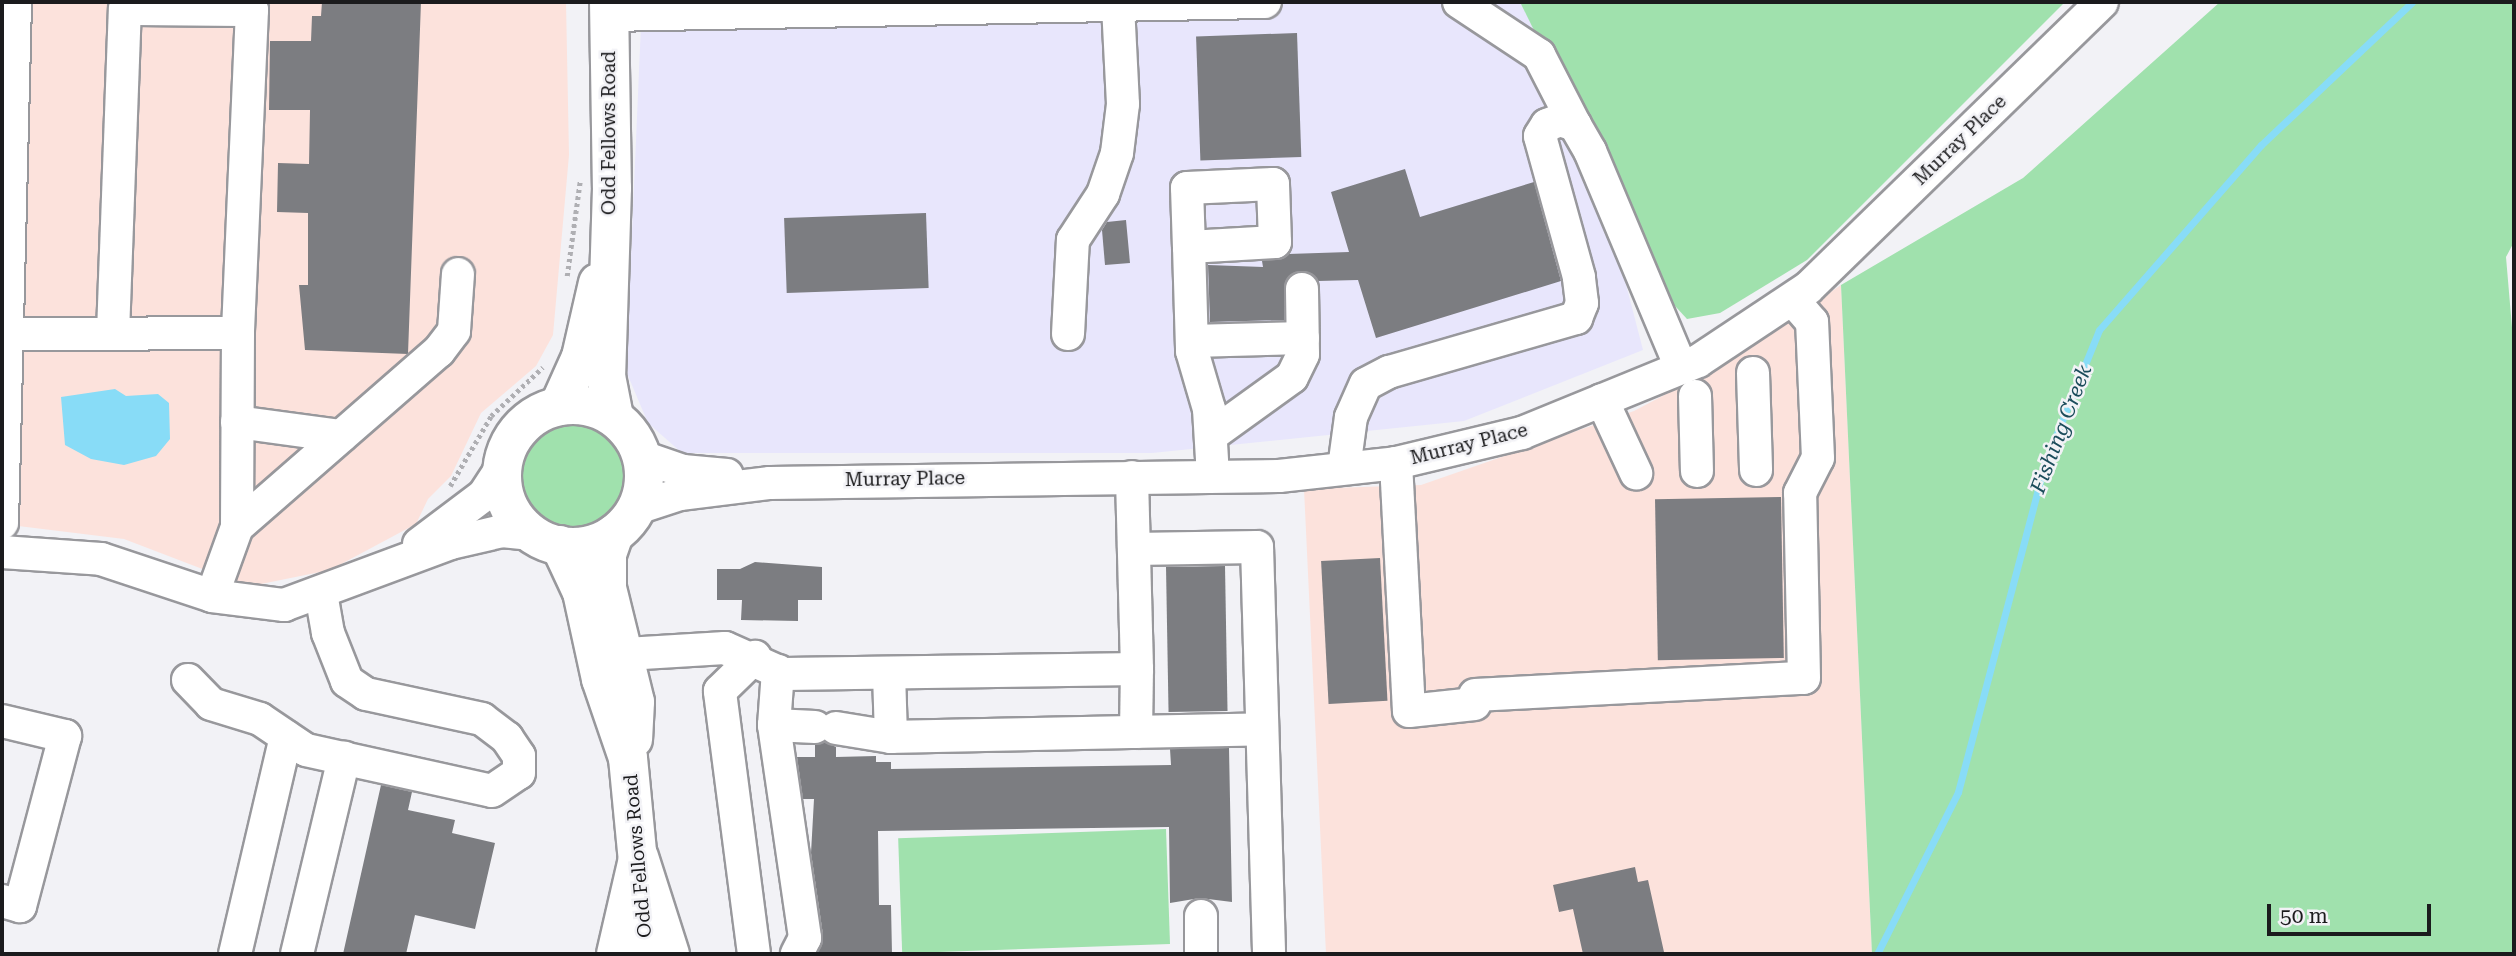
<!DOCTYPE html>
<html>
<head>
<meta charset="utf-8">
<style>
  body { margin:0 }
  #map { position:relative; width:2516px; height:956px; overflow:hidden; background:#f2f2f6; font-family:"Roboto Serif",serif }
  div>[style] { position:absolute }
  .commercial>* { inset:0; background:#fce2dc }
  .industrial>* { inset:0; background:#e8e6fc }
  .green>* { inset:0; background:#a0e1ad; transform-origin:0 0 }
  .round { border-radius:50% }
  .water>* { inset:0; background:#88dcf7 }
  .stream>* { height:7px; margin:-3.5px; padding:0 3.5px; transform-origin:3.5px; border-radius:3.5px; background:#88dcf7 }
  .building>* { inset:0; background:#7c7d81; transform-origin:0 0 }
  .path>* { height:4.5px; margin-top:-2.25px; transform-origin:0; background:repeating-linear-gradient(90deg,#afafb3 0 3.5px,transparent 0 7px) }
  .roads { filter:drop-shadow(2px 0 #98989c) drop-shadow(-2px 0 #98989c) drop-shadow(0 2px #98989c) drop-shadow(0 -2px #98989c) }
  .minor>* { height:32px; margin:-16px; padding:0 16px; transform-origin:16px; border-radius:16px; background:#fff }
  .major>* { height:38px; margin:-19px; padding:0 19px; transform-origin:19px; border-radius:19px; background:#fff }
  .major>.ring { margin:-19px; padding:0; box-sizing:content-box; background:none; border:38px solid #fff; border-radius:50% }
  .highway>* { height:38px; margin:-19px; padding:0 19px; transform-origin:19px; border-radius:19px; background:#fff }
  span { translate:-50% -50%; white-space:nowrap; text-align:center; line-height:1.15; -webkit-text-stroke:5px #f2f2f6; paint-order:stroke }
  .street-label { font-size:19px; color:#1b1b1d }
  .water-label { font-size:21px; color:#1b4c5b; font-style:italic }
  .frame { position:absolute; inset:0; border:4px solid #1b1b1d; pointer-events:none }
  .scale { position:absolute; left:2267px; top:904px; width:164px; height:32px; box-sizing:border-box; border:4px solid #1b1b1d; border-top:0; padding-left:9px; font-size:21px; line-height:24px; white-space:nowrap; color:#1b1b1d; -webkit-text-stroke:5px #f2f2f6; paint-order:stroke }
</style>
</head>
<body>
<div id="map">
  <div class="commercial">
    <div style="clip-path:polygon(2px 2px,566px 2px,569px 155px,553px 335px,536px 366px,481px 413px,451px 476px,428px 499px,416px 524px,330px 570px,261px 584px,239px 583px,124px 539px,2px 524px)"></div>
    <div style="clip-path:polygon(1841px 285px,1872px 954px,1326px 954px,1304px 489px,1421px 485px,1634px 411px,1723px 364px)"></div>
  </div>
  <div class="industrial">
    <div style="clip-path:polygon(642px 2px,1520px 2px,1585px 126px,1643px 350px,1464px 421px,1152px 453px,682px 453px,648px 423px,626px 371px)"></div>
  </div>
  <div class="green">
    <div style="clip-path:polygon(1520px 2px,2065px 2px,1807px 260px,1720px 313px,1687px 319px,1664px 294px)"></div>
    <div style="clip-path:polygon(2220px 2px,2514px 2px,2514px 242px,2506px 257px,2514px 351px,2514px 954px,1872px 954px,1841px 285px,2023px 178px)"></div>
    <div class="round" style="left:522px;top:424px;width:104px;height:104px"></div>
    <div style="left:1166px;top:829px;width:115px;height:268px;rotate:88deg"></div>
  </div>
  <div class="water">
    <div style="clip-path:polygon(115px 389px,126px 396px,158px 394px,169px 403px,170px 439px,156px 456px,124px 465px,91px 459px,65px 445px,61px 397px)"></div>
  </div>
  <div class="stream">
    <div style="left:1877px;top:954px;width:181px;rotate:-63.4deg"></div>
    <div style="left:1958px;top:792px;width:343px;rotate:-75.2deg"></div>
    <div style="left:2046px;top:460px;width:140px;rotate:-67.8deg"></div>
    <div style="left:2099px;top:330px;width:246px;rotate:-48.8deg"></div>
    <div style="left:2261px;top:145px;width:208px;rotate:-43.4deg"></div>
  </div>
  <div class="building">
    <div style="clip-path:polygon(322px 2px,421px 2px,408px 354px,305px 350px,299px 285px,308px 285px,308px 213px,277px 212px,278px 163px,309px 164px,310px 110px,269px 110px,270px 41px,311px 41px,312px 16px,321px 16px)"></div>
    <div style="left:1297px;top:33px;width:124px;height:101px;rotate:88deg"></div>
    <div style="clip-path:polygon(1405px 169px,1420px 217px,1534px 182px,1561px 281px,1376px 338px,1358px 280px,1318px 281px,1301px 271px,1286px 281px,1284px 320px,1210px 322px,1208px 265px,1263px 267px,1262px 261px,1288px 254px,1349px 252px,1331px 192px)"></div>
    <div style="left:926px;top:213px;width:75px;height:142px;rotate:88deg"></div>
    <div style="clip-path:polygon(1126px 220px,1130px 263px,1105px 265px,1102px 230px,1107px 222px)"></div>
    <div style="left:1781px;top:497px;width:161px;height:126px;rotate:89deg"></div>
    <div style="left:1380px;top:558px;width:143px;height:59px;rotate:87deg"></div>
    <div style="clip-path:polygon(755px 562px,822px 567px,822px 600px,798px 600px,798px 621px,741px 620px,742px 600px,717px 600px,717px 569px,740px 569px)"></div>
    <div style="left:1225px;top:566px;width:145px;height:59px;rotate:89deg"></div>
    <div style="clip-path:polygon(825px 742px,836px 747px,836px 757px,876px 756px,876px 762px,891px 762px,891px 769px,1171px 765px,1170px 749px,1229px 748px,1232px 902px,1200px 898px,1170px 903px,1169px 827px,878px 831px,879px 905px,891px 905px,892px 954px,817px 954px,823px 935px,811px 853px,814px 799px,803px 799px,797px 757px,815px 757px,815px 745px)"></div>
    <div style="clip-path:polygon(381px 785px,412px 792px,408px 810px,455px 820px,452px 833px,495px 843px,475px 929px,415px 915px,406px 954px,343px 954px)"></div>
    <div style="clip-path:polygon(1635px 867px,1638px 882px,1648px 880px,1664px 952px,1583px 954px,1573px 909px,1559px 912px,1553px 885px)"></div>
  </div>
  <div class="path">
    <div style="left:567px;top:276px;width:96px;rotate:-82.2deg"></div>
    <div style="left:450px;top:486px;width:81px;rotate:-59.6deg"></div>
    <div style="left:491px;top:416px;width:71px;rotate:-43.3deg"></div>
  </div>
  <div class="roads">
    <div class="minor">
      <div style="left:1459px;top:2px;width:96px;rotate:33.5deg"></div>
      <div style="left:1539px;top:55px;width:79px;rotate:62.8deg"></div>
      <div style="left:609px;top:15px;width:656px;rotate:-1.14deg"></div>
      <div style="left:1189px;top:247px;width:86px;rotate:-3.3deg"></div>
      <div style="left:1275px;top:242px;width:58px;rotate:-92deg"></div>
      <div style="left:1273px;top:184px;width:86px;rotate:177.3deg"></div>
      <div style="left:1187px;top:188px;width:59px;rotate:88.1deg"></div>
      <div style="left:1189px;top:247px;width:104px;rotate:88.3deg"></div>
      <div style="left:1192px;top:351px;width:60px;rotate:73.7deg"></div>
      <div style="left:1209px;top:409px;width:67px;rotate:86.6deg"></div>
      <div style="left:113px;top:333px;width:324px;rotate:-87.9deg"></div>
      <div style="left:125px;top:9px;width:127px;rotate:0.5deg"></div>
      <div style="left:252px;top:10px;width:323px;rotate:92.5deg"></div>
      <div style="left:238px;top:333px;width:194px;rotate:90.3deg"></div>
      <div style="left:237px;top:527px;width:73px;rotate:109.9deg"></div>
      <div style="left:7px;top:334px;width:231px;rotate:-0.2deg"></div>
      <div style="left:1068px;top:334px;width:94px;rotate:-87deg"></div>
      <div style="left:1073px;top:240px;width:55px;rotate:-56.9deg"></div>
      <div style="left:1103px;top:194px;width:43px;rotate:-71.1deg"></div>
      <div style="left:1117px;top:153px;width:49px;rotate:-83deg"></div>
      <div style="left:1123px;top:104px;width:99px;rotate:-92.9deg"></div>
      <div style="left:1192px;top:341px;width:111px;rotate:-1.5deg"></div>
      <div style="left:1753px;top:373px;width:97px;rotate:88.2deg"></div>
      <div style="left:1695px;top:396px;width:75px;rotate:88.5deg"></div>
      <div style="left:1602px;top:400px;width:81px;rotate:65deg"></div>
      <div style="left:237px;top:422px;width:105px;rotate:7.7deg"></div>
      <div style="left:1213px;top:434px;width:97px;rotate:-35.8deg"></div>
      <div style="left:1292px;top:377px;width:25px;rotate:-64deg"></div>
      <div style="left:1303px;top:354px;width:65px;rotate:-90.9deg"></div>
      <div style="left:642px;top:457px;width:43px;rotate:18.9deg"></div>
      <div style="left:683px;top:471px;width:44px;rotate:5.2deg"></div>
      <div style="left:1396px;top:463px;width:248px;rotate:87deg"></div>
      <div style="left:1409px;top:711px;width:66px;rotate:-6.1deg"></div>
      <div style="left:1344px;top:468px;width:51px;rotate:-82.2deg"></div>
      <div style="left:1351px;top:417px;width:36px;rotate:-66deg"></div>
      <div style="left:1366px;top:384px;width:26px;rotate:-28deg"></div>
      <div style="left:1389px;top:372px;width:195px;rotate:-16.1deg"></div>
      <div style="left:1576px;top:318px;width:16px;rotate:-68deg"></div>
      <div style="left:1582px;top:303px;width:26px;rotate:-97deg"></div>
      <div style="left:1579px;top:277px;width:146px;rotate:-105.5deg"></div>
      <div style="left:1540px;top:136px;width:13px;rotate:-58deg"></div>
      <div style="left:1547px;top:125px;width:14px;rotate:-21deg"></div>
      <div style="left:1560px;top:120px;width:16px;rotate:18deg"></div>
      <div style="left:1575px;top:125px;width:30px;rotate:60deg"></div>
      <div style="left:1590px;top:151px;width:235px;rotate:67.2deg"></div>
      <div style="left:637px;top:508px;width:45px;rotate:-18deg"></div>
      <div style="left:680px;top:494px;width:91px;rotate:-7deg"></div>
      <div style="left:770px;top:483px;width:509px;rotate:-0.79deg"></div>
      <div style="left:1279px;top:476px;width:118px;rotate:-6.3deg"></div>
      <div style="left:1396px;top:463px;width:130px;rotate:-13.4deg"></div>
      <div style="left:1522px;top:433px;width:190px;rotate:-22.2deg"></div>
      <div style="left:1698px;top:361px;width:132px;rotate:-33.6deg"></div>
      <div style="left:1808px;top:288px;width:410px;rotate:-44.2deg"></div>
      <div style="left:2px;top:523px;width:521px;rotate:-88.57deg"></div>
      <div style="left:237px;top:527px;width:268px;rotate:-41.1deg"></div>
      <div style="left:439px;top:351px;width:25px;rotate:-53deg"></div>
      <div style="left:454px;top:331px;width:57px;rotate:-86deg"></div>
      <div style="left:419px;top:544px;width:81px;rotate:-37deg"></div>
      <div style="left:484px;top:495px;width:35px;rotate:-57deg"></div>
      <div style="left:1134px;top:549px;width:123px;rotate:-0.9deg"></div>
      <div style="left:1257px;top:547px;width:407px;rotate:88.3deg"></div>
      <div style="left:2px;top:552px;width:99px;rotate:4deg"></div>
      <div style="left:101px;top:559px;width:117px;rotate:18.4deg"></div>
      <div style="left:212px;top:596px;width:73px;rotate:7.1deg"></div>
      <div style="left:284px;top:605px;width:178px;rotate:-20.4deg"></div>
      <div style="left:451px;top:543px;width:52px;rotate:-13.2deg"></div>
      <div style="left:502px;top:531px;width:30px;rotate:6deg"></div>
      <div style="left:626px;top:654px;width:99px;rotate:-3.5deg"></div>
      <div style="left:725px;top:648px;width:64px;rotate:23.8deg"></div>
      <div style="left:784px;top:674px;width:353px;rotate:-0.8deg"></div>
      <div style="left:1137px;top:669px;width:192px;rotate:-91.5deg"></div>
      <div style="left:778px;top:671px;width:54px;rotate:94.2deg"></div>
      <div style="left:774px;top:725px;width:215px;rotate:81.7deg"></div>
      <div style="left:805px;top:938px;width:18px;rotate:117deg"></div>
      <div style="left:889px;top:673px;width:64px;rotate:88.2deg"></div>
      <div style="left:188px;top:680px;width:33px;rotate:46deg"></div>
      <div style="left:211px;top:704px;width:51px;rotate:17deg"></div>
      <div style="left:260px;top:719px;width:55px;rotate:34deg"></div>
      <div style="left:306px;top:750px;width:190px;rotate:12.4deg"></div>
      <div style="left:492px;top:791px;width:32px;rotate:-34deg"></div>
      <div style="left:519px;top:773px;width:17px;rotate:-90deg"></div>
      <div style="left:519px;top:756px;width:22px;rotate:-124deg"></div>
      <div style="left:507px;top:738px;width:31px;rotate:-143deg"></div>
      <div style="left:482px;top:719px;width:119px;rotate:-167.8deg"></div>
      <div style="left:366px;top:694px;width:23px;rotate:-146deg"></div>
      <div style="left:347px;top:681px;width:52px;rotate:-111.6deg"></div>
      <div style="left:328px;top:633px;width:40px;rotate:-100deg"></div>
      <div style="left:1475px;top:695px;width:329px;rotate:-3deg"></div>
      <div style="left:1804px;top:678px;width:185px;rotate:-91.2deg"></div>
      <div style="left:1800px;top:493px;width:39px;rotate:-63deg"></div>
      <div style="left:1818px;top:458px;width:136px;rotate:-92.5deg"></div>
      <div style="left:1812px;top:322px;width:30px;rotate:-131deg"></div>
      <div style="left:2px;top:721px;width:65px;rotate:13.4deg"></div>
      <div style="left:65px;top:736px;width:176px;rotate:104.8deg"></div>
      <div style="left:20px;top:906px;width:19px;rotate:-164deg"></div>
      <div style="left:774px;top:725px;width:41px;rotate:2.8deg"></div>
      <div style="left:836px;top:728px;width:56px;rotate:9.3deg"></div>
      <div style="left:891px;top:737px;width:371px;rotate:-1.2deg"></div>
      <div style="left:1136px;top:732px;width:63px;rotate:-89.1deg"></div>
      <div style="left:235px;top:954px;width:223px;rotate:-76.8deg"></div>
      <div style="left:297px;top:954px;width:202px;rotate:-76.5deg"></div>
      <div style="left:754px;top:954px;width:265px;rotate:-97.4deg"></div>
      <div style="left:720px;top:691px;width:49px;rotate:-44.2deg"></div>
      <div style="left:1201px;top:954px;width:38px;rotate:-90deg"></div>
    </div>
    <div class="major">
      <div style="left:609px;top:2px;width:186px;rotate:89.1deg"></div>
      <div style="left:612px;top:188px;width:188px;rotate:91.8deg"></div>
      <div style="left:606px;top:376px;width:42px;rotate:79deg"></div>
      <div class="ring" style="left:502px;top:405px;width:104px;height:104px"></div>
      <div style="left:559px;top:406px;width:54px;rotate:-65.8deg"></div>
      <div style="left:581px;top:357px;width:76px;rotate:-77.1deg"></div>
      <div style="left:614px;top:534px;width:21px;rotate:109deg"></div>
      <div style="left:607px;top:554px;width:34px;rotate:90deg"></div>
      <div style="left:607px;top:588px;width:117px;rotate:76.2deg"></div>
      <div style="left:635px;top:702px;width:37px;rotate:93deg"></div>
      <div style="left:560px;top:545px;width:52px;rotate:64.9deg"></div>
      <div style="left:582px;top:592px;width:89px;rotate:77.7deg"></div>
      <div style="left:601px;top:679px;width:83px;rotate:71.1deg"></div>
      <div style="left:628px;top:758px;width:197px;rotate:84.5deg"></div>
    </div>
    <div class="highway">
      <div style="left:639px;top:857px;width:102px;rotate:72.3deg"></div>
      <div style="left:616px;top:954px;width:98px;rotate:-77deg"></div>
    </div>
  </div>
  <div class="street-label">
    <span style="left:609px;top:133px;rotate:-90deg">Odd Fellows Road</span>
    <span style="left:1960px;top:140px;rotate:-44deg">Murray Place</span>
    <span style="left:1469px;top:444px;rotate:-14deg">Murray Place</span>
    <span style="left:905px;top:479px;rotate:-1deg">Murray Place</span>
    <span style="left:638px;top:856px;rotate:-95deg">Odd Fellows Road</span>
  </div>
  <div class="water-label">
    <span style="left:2061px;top:429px;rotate:-69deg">Fishing Creek</span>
  </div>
  <div class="frame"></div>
  <div class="scale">50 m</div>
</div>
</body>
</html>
